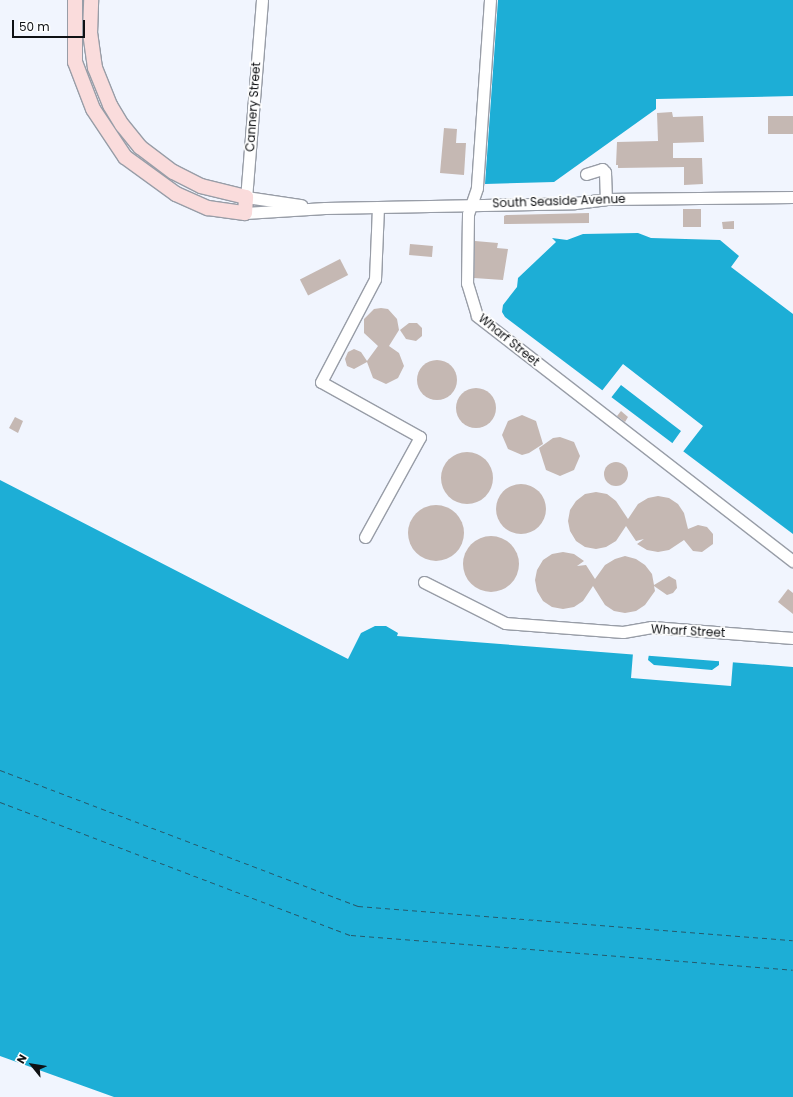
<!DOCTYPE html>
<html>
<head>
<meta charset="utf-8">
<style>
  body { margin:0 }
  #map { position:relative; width:793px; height:1097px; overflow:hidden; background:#f1f5fe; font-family:Poppins,sans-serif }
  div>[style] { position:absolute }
  .water>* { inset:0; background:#1daed6 }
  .pier>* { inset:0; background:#f1f5fe }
  .ferry>* { height:1px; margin-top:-0.5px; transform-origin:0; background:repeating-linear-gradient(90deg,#25596b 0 5px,transparent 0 9px) }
  .building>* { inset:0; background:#c5b8b3; transform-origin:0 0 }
  .round { border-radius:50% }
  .roads { filter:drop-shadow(1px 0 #989da7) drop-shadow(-1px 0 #989da7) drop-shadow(0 1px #989da7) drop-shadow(0 -1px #989da7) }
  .minor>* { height:11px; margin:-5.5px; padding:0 5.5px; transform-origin:5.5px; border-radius:5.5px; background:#fff }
  .major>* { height:14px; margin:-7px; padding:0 7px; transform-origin:7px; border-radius:7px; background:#fadcdc }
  span { translate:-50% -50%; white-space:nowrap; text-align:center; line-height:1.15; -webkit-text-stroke:3.5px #fff; paint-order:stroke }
  .street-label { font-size:12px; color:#0f1114 }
  .north { position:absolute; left:12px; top:1045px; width:40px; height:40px; -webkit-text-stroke:3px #fff; paint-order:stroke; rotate:300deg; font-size:11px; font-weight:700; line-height:16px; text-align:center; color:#0f1114 }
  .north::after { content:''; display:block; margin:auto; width:14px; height:18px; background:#0f1114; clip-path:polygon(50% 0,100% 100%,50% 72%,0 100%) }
  .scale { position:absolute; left:12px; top:20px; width:73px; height:18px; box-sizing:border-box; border:2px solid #0f1114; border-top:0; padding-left:5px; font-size:12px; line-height:14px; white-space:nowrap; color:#0f1114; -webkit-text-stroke:3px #fff; paint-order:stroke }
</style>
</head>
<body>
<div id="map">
  <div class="water">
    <div style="clip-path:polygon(498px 0,793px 0,793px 96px,656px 99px,656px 109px,554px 182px,485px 184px)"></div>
    <div style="clip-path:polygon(638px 233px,651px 238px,720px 240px,739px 256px,731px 267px,793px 314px,793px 534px,505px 317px,502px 312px,503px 305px,517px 287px,518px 278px,556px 242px,552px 238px,567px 240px,583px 234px)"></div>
    <div style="clip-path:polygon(0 480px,348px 659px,361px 633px,375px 626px,386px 626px,398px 633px,397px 636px,793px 667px,793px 1097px,114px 1097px,0 1056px)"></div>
  </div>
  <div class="pier">
    <div style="clip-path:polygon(623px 364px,703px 426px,682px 453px,671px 445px,681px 431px,621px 385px,610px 399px,601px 392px)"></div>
    <div style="clip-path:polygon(633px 653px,649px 654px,648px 660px,654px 665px,712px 670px,719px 665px,719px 660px,733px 661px,731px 686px,631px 678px)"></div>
  </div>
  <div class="ferry">
    <div style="left:0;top:770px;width:383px;rotate:20.8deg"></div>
    <div style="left:358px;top:906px;width:436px;rotate:4.5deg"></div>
    <div style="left:0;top:802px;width:375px;rotate:20.8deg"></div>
    <div style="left:351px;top:935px;width:443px;rotate:4.5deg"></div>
  </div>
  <div class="building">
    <div style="clip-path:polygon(672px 112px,673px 117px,703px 116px,704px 142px,673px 143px,673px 158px,702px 158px,703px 184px,684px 185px,684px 167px,618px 168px,618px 165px,616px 165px,617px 142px,658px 141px,657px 113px)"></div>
    <div style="left:768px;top:116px;width:25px;height:18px"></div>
    <div style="clip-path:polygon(444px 128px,457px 129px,456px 143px,466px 143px,464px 175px,440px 173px)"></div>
    <div style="left:701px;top:209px;width:18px;height:18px;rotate:90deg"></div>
    <div style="clip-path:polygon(589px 213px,589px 223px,504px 224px,504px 216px,506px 215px)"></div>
    <div style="clip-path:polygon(734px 221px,734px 229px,723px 229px,722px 222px)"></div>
    <div style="clip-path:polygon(475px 241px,498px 243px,497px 248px,508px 249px,503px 280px,474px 278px)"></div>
    <div style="left:410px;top:244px;width:23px;height:11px;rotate:5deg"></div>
    <div style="left:340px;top:259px;width:18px;height:45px;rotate:63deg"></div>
    <div style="clip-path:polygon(381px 308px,388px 309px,397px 319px,399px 330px,389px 346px,399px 353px,404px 366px,398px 378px,386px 384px,373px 378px,367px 362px,354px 369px,347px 366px,345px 359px,348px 352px,354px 349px,361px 352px,367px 361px,378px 346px,364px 333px,364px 319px,374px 309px)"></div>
    <div style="clip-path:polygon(409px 323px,417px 323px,422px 328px,422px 336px,416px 341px,406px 339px,400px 330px)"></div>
    <div class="round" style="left:417px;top:360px;width:40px;height:40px"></div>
    <div class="round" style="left:456px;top:388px;width:40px;height:40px"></div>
    <div style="clip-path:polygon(621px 411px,628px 417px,625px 422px,617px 416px)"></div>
    <div style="clip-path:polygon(522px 415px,536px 421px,543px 444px,529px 453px,522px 455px,508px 449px,502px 435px,508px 421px)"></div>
    <div style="clip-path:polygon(15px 417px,23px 421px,18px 433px,9px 428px)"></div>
    <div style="clip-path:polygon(560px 437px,574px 442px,580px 456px,574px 470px,560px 476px,546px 470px,539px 448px,553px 438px)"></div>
    <div class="round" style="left:441px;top:452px;width:52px;height:52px"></div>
    <div class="round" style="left:604px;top:462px;width:24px;height:24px"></div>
    <div class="round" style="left:496px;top:484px;width:50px;height:50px"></div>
    <div style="clip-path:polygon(596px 492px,607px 494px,616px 501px,628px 519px,638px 504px,648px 498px,658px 496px,669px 498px,678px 504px,684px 513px,688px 529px,698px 525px,707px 527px,713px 534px,713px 544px,702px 552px,693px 551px,684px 540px,669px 550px,658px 552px,647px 550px,637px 544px,644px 539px,636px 541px,626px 526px,616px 541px,606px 547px,596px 549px,585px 547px,576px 541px,570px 531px,568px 521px,570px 510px,576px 501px,585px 494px)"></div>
    <div class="round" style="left:408px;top:505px;width:56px;height:56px"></div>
    <div class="round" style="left:463px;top:536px;width:56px;height:56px"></div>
    <div style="clip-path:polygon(563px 552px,574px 554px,584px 561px,577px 566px,586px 565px,595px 579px,605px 565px,615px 559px,625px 556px,636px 559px,645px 565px,652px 574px,654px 585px,669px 576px,676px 580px,677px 588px,673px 593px,667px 595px,654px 586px,655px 591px,645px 605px,636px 611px,625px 613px,614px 611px,605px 605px,593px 586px,583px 601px,574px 607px,563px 609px,552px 607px,543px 601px,537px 591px,535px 580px,537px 570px,543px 560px,552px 554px)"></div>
    <div style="clip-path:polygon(788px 589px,793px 593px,793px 614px,778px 602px)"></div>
  </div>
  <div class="roads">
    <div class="minor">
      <div style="left:262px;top:0;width:198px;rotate:94.6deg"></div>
      <div style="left:246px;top:197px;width:56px;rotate:8.3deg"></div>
      <div style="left:490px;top:0;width:188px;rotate:94deg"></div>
      <div style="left:477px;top:188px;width:28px;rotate:109deg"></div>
      <div style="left:468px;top:214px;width:69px;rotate:90.8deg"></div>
      <div style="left:467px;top:283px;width:34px;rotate:73deg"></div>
      <div style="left:477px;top:316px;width:400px;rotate:37.8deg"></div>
      <div style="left:586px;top:174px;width:17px;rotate:-17deg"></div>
      <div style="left:602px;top:169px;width:4px;rotate:45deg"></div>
      <div style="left:605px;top:172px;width:27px;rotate:88deg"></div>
      <div style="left:245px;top:213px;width:80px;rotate:-3.6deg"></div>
      <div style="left:325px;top:208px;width:250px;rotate:-1.1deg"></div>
      <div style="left:575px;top:203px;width:31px;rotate:-7deg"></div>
      <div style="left:606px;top:199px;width:187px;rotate:-0.6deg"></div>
      <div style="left:365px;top:537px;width:114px;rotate:-61.2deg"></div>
      <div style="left:420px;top:437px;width:113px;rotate:-150.9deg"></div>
      <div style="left:321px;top:382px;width:116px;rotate:-62.3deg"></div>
      <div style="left:375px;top:279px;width:72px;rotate:-87.6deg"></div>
      <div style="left:424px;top:582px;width:91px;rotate:26.8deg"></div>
      <div style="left:505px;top:623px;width:118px;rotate:4.4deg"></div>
      <div style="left:623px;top:632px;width:29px;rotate:-10deg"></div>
      <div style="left:652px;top:627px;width:141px;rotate:4.5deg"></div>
    </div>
    <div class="major">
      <div style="left:75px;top:0;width:62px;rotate:90deg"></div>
      <div style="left:75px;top:62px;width:50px;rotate:69deg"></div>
      <div style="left:93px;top:109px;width:58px;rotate:56.3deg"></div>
      <div style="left:125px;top:157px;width:63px;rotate:36deg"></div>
      <div style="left:176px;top:194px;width:35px;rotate:24deg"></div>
      <div style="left:208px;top:208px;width:37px;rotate:8deg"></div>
      <div style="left:245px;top:213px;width:16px;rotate:-86deg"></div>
      <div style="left:246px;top:197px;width:46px;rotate:-166.3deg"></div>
      <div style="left:201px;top:186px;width:31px;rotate:-153deg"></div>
      <div style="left:173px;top:172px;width:41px;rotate:-142.9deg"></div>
      <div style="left:140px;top:147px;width:28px;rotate:-129deg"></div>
      <div style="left:122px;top:125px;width:23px;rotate:-121deg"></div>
      <div style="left:110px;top:105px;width:40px;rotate:-112deg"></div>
      <div style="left:95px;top:68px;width:34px;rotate:-98deg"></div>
      <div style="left:90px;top:34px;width:34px;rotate:-88deg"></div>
    </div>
  </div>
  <div class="street-label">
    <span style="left:253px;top:107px;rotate:-86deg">Cannery Street</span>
    <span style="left:559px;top:201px;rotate:-2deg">South Seaside Avenue</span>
    <span style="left:509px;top:340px;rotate:39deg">Wharf Street</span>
    <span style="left:688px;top:631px;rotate:3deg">Wharf Street</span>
  </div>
  <div class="north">N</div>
  <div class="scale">50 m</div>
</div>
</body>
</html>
